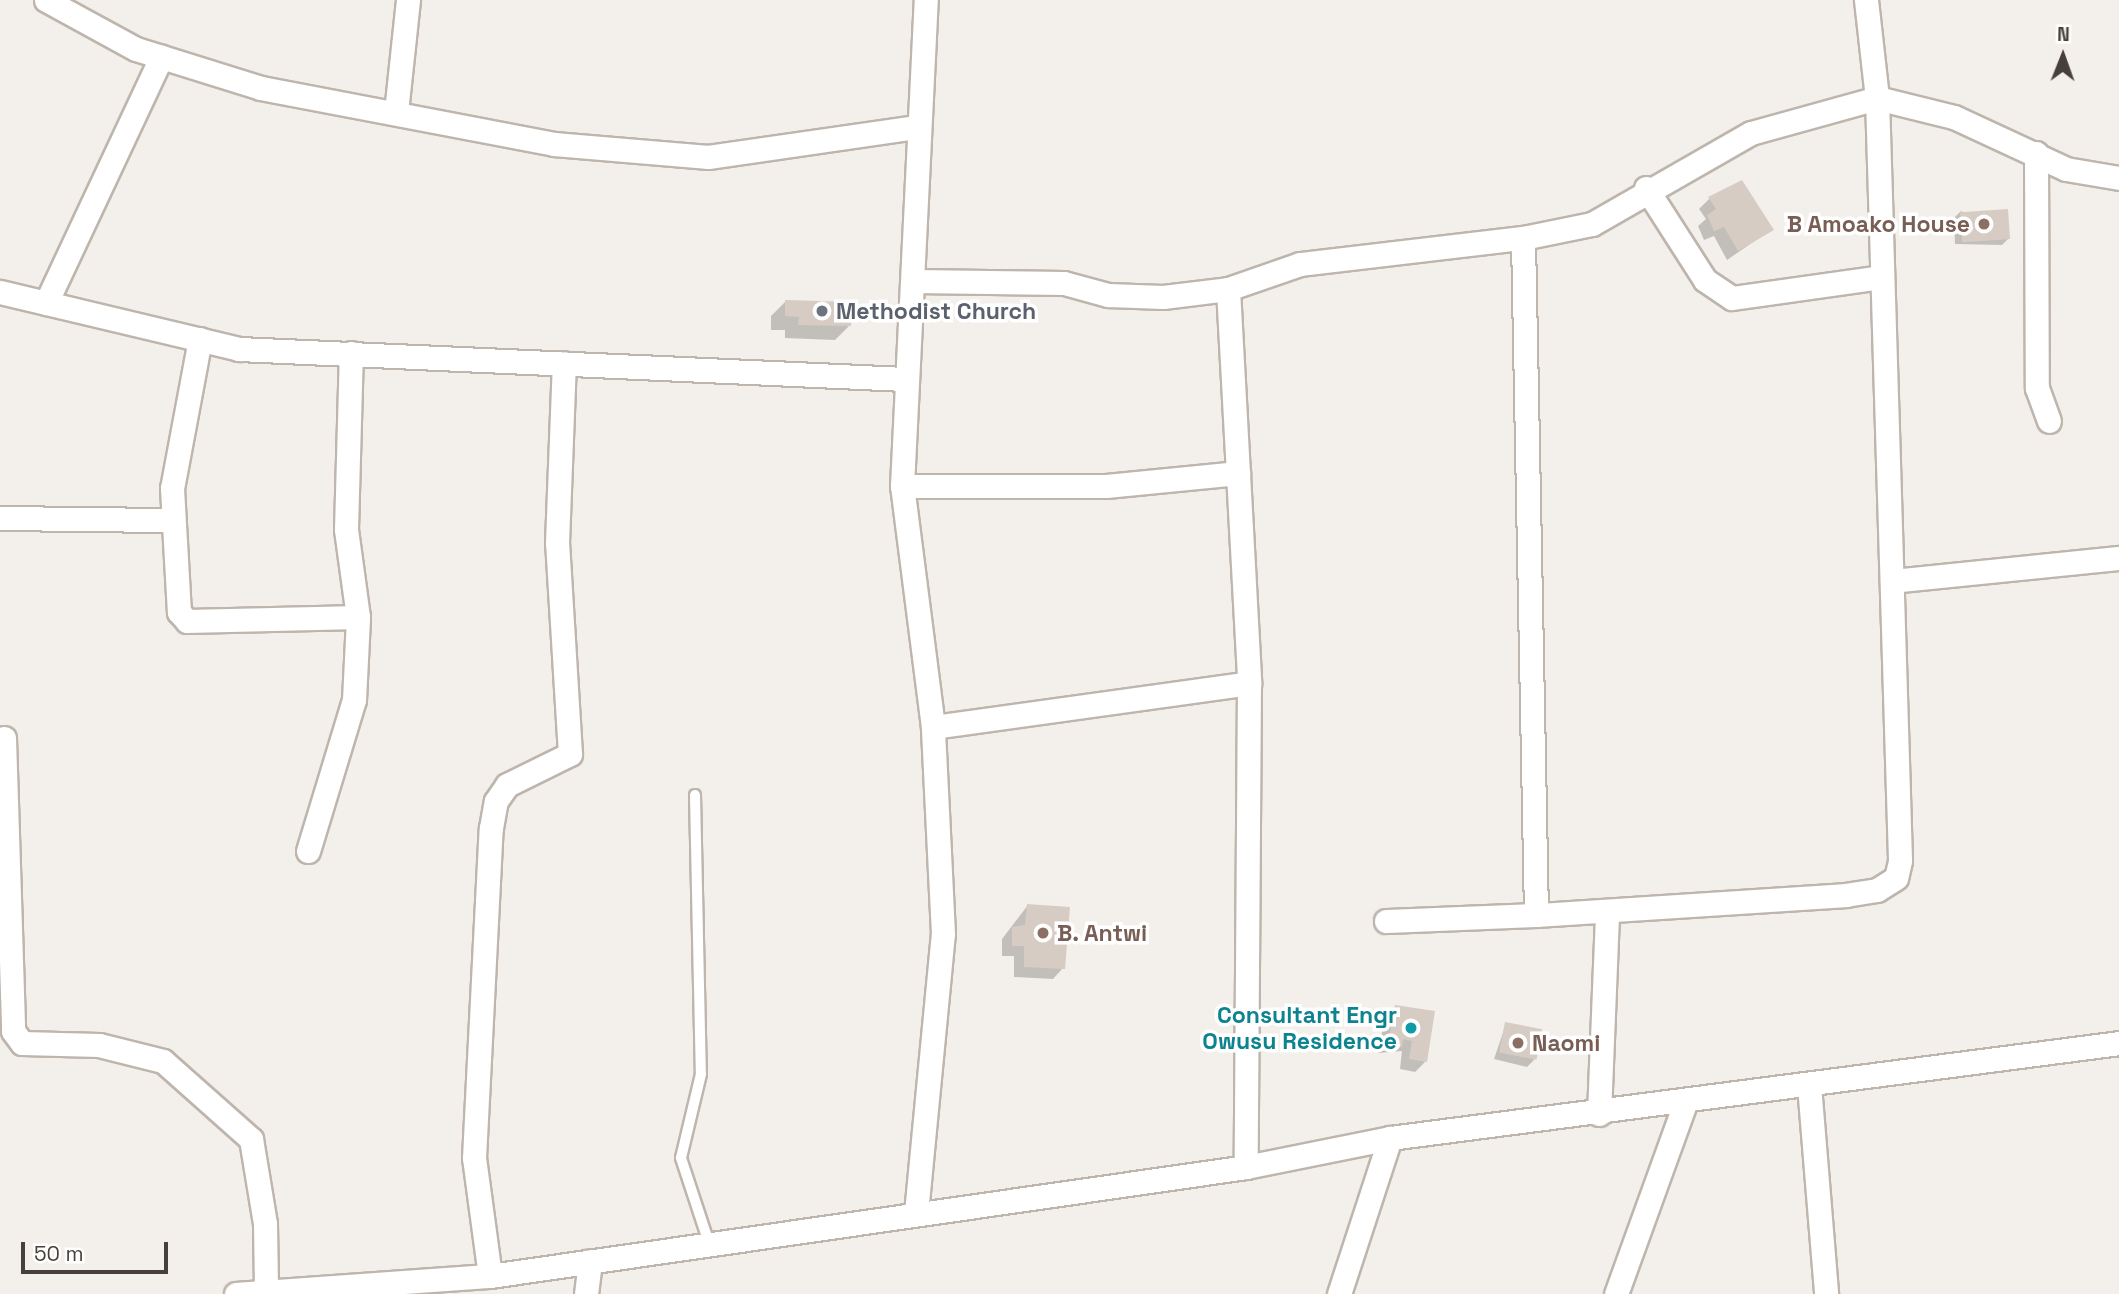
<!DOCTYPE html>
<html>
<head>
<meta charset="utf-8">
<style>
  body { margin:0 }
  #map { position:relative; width:2119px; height:1294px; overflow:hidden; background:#f3efea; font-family:"Space Grotesk",sans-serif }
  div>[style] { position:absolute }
  .shadow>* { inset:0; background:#0003 }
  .building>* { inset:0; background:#d7ccc3; transform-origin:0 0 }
  .roads { filter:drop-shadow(2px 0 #beb5ad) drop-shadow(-2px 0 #beb5ad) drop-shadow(0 2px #beb5ad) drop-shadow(0 -2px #beb5ad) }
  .service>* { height:10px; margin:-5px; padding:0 5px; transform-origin:5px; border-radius:5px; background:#fff }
  .minor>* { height:23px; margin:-11.5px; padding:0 11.5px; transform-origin:11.5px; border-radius:11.5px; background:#fff }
  .dots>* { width:19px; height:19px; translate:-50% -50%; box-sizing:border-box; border:4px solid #fff; border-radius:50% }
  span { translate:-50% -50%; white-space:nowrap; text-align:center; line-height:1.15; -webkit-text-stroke:7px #fff; paint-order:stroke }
  .education-label { font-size:23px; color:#785e54; font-weight:700 }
  .right { translate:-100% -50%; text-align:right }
  .left { translate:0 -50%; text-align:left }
  .worship-label { font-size:23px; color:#5b616d; font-weight:700 }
  .culture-label { font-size:23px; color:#0d838f; font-weight:700 }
  .north { position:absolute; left:2028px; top:21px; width:70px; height:70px; -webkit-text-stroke:5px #fff; paint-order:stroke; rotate:1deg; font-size:19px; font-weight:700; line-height:28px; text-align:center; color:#473f39 }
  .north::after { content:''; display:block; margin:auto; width:24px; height:32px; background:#473f39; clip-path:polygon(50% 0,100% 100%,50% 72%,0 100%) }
  .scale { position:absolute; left:21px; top:1242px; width:147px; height:32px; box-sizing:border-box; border:4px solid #473f39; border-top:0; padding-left:9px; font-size:21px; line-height:24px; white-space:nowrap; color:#473f39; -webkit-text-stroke:5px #fff; paint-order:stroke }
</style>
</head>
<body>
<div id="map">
  <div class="shadow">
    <div style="clip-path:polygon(1709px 199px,1772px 229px,1727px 260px,1714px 236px,1704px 240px,1698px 226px,1706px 219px,1699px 209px)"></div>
    <div style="clip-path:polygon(1961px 211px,2009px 238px,2002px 245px,1955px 244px,1954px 218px)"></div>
    <div style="clip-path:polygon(786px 301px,849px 326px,835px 340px,785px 338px,785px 330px,771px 330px,771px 316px)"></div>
    <div style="clip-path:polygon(1028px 905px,1063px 968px,1053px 979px,1014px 977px,1014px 956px,1002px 956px,1002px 939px)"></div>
    <div style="clip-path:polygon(1396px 1006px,1425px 1062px,1415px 1072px,1400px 1069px,1402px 1051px,1378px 1053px,1385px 1017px)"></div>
    <div style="clip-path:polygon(1506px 1024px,1534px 1060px,1527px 1067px,1494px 1059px)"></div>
  </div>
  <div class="building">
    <div style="clip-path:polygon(1742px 180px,1774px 230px,1738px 251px,1724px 227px,1714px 231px,1707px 215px,1716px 209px,1708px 197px)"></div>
    <div style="left:2008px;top:209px;width:30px;height:48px;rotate:86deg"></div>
    <div style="clip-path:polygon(785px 300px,852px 302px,851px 326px,798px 325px,799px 317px,785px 316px)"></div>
    <div style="clip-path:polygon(1027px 904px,1070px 907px,1065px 969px,1024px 967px,1024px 946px,1012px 946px,1012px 927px,1025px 925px)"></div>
    <div style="clip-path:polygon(1395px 1005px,1435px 1011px,1427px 1062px,1409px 1059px,1412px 1041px,1403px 1039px,1402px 1047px,1388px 1043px)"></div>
    <div style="left:1505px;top:1022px;width:38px;height:31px;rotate:11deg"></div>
  </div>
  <div class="roads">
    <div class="service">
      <div style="left:695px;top:795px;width:279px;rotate:88.8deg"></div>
      <div style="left:701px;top:1074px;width:86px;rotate:103.4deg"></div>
      <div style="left:681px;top:1158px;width:89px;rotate:71.8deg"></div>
    </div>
    <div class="minor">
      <div style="left:46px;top:0;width:102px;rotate:28.6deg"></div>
      <div style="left:136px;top:49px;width:131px;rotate:17.3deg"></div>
      <div style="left:261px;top:88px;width:298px;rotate:10.8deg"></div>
      <div style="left:554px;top:144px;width:155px;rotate:4.8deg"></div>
      <div style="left:708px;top:157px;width:211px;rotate:-8.2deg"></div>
      <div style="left:1866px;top:0;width:99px;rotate:83.6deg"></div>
      <div style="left:1877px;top:98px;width:763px;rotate:88.27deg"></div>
      <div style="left:1900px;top:861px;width:17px;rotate:103deg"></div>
      <div style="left:1896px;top:878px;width:22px;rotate:148deg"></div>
      <div style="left:1877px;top:890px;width:30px;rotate:171deg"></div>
      <div style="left:1847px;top:895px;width:312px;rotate:176.3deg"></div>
      <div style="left:1536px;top:915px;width:677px;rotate:-91.1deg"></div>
      <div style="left:1523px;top:238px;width:70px;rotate:-11.5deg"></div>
      <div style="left:1592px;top:224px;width:183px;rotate:-29.8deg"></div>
      <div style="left:1751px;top:133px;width:131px;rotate:-15.5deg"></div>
      <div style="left:1877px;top:98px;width:79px;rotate:13.9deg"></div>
      <div style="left:1954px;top:117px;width:123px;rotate:24.9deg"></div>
      <div style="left:2066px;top:169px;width:54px;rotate:9.6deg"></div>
      <div style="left:396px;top:112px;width:113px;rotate:-83.9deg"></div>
      <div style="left:2036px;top:153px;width:235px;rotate:89.8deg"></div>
      <div style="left:2037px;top:388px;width:35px;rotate:70deg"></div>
      <div style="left:1646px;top:188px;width:109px;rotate:57.3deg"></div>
      <div style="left:1705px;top:280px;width:32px;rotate:34deg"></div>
      <div style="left:1732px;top:298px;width:151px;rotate:-8deg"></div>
      <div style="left:914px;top:281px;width:150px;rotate:0.8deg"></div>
      <div style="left:1064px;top:283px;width:46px;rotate:15.3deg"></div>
      <div style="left:1108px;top:295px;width:55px;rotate:2.1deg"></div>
      <div style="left:1163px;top:297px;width:65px;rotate:-7deg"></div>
      <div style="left:1228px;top:289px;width:76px;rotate:-19.1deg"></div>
      <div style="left:1300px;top:264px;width:225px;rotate:-6.7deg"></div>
      <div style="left:1228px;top:289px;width:395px;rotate:86.9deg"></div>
      <div style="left:1249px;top:683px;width:484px;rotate:90.4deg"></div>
      <div style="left:0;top:292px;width:246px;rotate:13.4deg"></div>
      <div style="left:239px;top:349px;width:666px;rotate:2.58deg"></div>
      <div style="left:46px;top:303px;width:272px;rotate:-64.9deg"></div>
      <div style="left:200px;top:339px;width:152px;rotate:100.6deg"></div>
      <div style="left:172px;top:488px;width:124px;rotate:86.8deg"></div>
      <div style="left:179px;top:612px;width:12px;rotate:48deg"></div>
      <div style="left:187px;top:621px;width:171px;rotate:-1.3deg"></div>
      <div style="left:902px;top:486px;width:204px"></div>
      <div style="left:1106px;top:486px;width:133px;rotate:-5.6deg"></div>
      <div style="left:0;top:518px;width:170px;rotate:0.7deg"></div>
      <div style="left:1892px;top:581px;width:228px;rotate:-5.8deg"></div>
      <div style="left:933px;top:727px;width:319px;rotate:-7.9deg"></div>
      <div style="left:4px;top:738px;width:293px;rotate:88.2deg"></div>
      <div style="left:13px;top:1031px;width:15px;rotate:53deg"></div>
      <div style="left:22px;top:1043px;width:77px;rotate:1.5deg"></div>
      <div style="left:99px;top:1045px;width:66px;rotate:14deg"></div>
      <div style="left:163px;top:1061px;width:118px;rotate:41.6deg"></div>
      <div style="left:251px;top:1139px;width:86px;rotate:80.6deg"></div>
      <div style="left:265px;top:1224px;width:65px;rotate:89.1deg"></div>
      <div style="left:308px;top:851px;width:158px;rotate:-73.1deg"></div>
      <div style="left:354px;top:700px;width:83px;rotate:-87.2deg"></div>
      <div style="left:358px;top:617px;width:89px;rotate:-97.8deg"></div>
      <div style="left:346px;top:529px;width:176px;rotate:-88.4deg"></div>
      <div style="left:1386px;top:921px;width:150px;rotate:-2.3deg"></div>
      <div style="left:1809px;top:1085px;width:210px;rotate:85.3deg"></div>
      <div style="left:1599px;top:1114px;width:201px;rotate:-87.7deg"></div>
      <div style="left:916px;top:1213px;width:280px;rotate:-84.5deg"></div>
      <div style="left:943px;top:934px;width:207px;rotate:-92.8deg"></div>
      <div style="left:933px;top:727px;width:243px;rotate:-97.3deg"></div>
      <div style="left:902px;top:486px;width:487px;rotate:-87.2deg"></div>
      <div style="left:490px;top:1276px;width:119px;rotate:-97.7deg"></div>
      <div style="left:474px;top:1158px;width:330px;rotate:-87.1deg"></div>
      <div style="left:491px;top:828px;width:27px;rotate:-80deg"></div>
      <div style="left:496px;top:801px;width:19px;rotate:-55deg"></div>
      <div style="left:507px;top:785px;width:70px;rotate:-26.2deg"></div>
      <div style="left:570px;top:754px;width:211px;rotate:-93.5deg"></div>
      <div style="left:557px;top:543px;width:180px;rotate:-87.8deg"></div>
      <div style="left:236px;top:1294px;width:255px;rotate:-4.1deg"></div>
      <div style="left:490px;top:1276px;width:764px;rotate:-8.2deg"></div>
      <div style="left:1246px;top:1167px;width:147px;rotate:-11.4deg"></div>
      <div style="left:1390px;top:1138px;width:735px;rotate:-7.42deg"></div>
      <div style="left:586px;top:1294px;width:33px;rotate:-83deg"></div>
      <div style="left:1339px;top:1294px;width:164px;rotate:-71.9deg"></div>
      <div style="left:1616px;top:1294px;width:205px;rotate:-70.1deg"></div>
    </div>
  </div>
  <div class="dots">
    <div style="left:1984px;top:224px;background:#8d6e63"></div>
    <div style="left:822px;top:311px;background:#6b7280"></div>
    <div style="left:1043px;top:933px;background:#8d6e63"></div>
    <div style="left:1411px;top:1028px;background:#0f9aa8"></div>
    <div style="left:1518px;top:1043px;background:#8d6e63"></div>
  </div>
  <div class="education-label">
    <span class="right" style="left:1970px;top:224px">B Amoako House</span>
    <span class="left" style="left:1057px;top:933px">B. Antwi</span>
    <span class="left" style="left:1532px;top:1043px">Naomi</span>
  </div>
  <div class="worship-label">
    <span class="left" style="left:836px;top:311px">Methodist Church</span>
  </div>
  <div class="culture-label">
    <span class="right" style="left:1397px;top:1028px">Consultant Engr<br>Owusu Residence</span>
  </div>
  <div class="north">N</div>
  <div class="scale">50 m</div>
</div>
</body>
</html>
